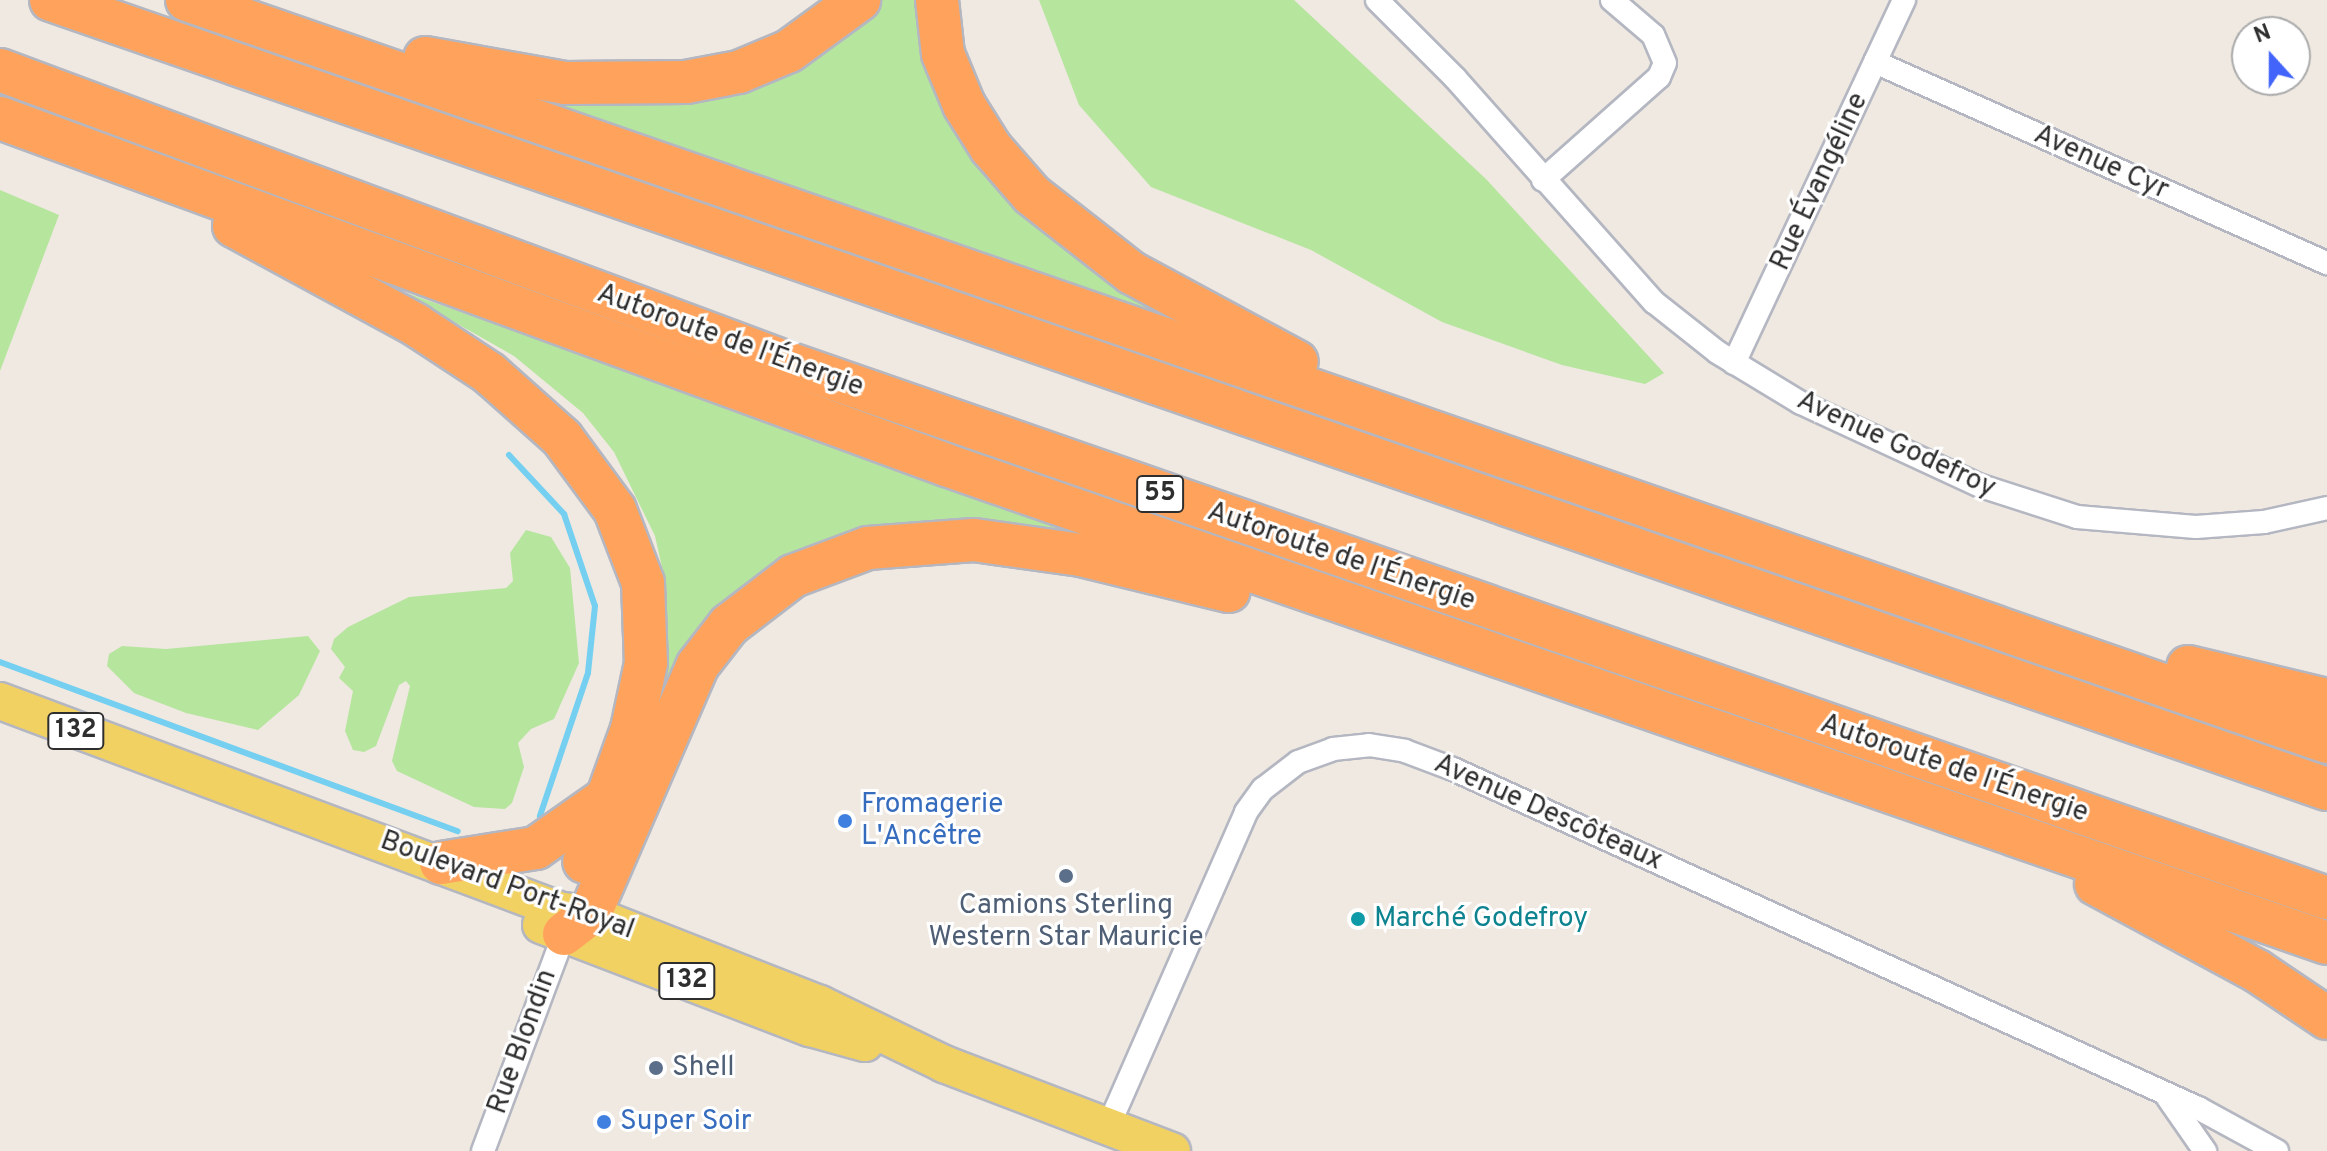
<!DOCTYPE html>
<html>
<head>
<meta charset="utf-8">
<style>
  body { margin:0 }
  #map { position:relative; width:2327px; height:1151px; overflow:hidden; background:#efe9e1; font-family:Overpass,sans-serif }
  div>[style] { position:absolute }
  .green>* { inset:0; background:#b6e59e }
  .stream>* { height:6px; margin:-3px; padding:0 3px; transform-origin:3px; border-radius:3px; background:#75cff0 }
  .roads { filter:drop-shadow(2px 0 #b4b7c1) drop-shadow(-2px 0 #b4b7c1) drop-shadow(0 2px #b4b7c1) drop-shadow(0 -2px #b4b7c1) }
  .street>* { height:22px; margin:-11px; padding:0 11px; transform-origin:11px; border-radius:11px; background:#fff }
  .primary>* { height:36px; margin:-18px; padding:0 18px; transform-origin:18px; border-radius:18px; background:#f2d163 }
  .highway>* { height:42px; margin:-21px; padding:0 21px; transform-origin:21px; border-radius:21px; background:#ffa35c }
  .dots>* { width:22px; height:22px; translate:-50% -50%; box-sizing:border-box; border:4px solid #fff; border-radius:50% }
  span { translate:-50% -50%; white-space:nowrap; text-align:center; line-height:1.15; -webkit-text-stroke:6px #fff; paint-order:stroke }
  .shield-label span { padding:2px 6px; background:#fff; border:2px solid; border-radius:6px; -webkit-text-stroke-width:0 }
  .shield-label { font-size:26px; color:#2e2e2e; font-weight:700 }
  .street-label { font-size:28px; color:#2e2e2e }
  .shop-label { font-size:28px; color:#366cbe }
  .left { translate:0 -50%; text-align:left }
  .service-label { font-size:28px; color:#4e5e75 }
  .culture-label { font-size:28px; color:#0d838f }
  .north { position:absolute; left:2231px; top:16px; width:80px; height:80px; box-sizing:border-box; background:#fff; border:2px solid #ababab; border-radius:50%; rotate:339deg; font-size:22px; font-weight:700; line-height:32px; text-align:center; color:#2e2e2e }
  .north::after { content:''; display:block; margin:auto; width:28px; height:36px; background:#4264fb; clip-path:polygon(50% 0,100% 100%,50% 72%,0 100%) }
</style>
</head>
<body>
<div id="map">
  <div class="green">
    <div style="clip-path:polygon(876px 0,921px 0,942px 94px,1167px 320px,536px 106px,535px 93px,734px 97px,801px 64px)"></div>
    <div style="clip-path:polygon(1039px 0,1294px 0,1486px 179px,1664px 373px,1645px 384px,1562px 365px,1442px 322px,1311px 250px,1151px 187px,1079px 105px)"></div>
    <div style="clip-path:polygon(0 190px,59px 215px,0 371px)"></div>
    <div style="clip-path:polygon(398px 290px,1076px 528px,1077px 535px,871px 534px,664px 693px,657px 684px,668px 631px,664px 576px,655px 536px,614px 452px,583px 413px,514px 356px)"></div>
    <div style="clip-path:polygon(526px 530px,551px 537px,570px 568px,579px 663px,554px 719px,531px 729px,518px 743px,524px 767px,512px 803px,505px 809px,474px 807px,397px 771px,392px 761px,410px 686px,406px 681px,399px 685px,376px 746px,364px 752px,353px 750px,345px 731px,353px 691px,339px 678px,345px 667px,331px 649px,334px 639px,348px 627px,409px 597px,506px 588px,513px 581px,510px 553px)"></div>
    <div style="clip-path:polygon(308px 636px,320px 651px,299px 695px,258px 730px,186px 713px,134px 693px,107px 666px,109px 654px,122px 646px,166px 649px)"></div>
  </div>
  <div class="stream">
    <div style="left:509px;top:455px;width:81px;rotate:47deg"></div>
    <div style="left:564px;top:514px;width:97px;rotate:71.4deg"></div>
    <div style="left:595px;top:606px;width:67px;rotate:96deg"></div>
    <div style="left:588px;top:673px;width:151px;rotate:108.6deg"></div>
    <div style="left:0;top:662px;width:488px;rotate:20.3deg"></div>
  </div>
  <div class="roads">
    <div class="street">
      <div style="left:1377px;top:0;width:110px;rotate:45deg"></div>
      <div style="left:1455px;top:78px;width:300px;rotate:48.4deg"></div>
      <div style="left:1654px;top:302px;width:80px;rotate:38.4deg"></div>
      <div style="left:1717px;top:352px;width:98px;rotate:31.3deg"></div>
      <div style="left:1801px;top:403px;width:198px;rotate:24.8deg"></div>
      <div style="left:1981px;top:486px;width:101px;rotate:17.9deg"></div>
      <div style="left:2077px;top:517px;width:119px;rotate:4.8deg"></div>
      <div style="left:2196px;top:527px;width:68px;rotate:-4.2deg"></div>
      <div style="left:2264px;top:522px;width:65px;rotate:-12.5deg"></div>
      <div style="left:1875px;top:62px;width:495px;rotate:24deg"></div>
      <div style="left:1543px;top:180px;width:155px;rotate:-41.6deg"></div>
      <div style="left:1659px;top:77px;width:15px;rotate:-67deg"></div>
      <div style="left:1665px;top:63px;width:30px;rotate:-113deg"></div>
      <div style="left:1653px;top:35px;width:54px;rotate:-139.5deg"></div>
      <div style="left:1734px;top:363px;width:401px;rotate:-64.9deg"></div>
      <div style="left:2168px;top:1098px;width:65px;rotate:55.1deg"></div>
      <div style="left:1108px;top:1127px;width:344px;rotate:-66.3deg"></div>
      <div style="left:1246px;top:812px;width:29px;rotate:-54deg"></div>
      <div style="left:1263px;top:789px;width:44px;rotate:-37.6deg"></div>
      <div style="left:1298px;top:762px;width:37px;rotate:-20deg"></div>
      <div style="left:1333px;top:749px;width:36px;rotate:-6deg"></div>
      <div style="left:1369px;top:745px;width:36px;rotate:9deg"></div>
      <div style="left:1405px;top:751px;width:51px;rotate:20.6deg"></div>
      <div style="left:1453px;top:769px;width:819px;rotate:24.47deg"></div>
      <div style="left:2198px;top:1108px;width:90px;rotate:28.6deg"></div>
      <div style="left:483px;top:1151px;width:232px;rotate:-69.5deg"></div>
    </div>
    <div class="primary">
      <div style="left:0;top:701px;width:600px;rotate:20.49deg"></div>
      <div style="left:562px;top:911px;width:28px;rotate:6deg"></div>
      <div style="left:590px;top:914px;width:247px;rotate:21.4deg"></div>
      <div style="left:820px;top:1004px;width:138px;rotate:25.8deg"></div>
      <div style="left:944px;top:1064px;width:244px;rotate:20.9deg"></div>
      <div style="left:541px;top:925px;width:288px;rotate:21deg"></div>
      <div style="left:810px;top:1028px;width:57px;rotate:15.3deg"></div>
    </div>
    <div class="highway">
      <div style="left:51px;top:0;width:2409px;rotate:19.12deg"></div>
      <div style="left:187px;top:0;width:2265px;rotate:19.12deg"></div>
      <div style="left:937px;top:0;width:54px;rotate:83.7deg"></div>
      <div style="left:943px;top:54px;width:55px;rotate:67.6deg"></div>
      <div style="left:964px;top:105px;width:51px;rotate:57.9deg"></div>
      <div style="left:991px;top:148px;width:62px;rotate:48.9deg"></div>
      <div style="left:1032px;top:195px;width:127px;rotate:38deg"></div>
      <div style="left:1132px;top:273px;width:187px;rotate:28.3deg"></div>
      <div style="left:425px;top:58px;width:142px;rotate:10.1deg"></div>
      <div style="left:565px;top:83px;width:121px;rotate:-0.5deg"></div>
      <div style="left:686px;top:82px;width:54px;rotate:-10.7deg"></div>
      <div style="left:739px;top:72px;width:54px;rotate:-22.8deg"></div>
      <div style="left:789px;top:51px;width:87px;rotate:-36.1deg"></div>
      <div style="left:0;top:70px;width:841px;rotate:20.4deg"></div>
      <div style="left:788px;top:363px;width:1629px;rotate:19.17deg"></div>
      <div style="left:0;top:118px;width:1008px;rotate:20.14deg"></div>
      <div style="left:946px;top:465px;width:1461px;rotate:19.09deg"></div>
      <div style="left:234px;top:226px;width:207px;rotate:28.5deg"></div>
      <div style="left:416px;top:325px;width:87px;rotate:33.3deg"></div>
      <div style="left:489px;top:373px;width:98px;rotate:41.7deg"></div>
      <div style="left:562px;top:438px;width:89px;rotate:53.6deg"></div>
      <div style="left:615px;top:510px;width:78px;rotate:69deg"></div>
      <div style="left:643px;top:583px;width:80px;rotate:87.9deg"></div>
      <div style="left:646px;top:663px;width:67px;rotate:102deg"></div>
      <div style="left:632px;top:729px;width:141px;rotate:109.8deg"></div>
      <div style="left:2188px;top:667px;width:143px;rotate:13.4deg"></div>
      <div style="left:441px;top:863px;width:96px;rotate:-9deg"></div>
      <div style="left:536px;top:848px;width:83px;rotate:-35.2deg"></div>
      <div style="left:2096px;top:884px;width:183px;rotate:28.4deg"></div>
      <div style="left:2257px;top:971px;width:84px;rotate:33.9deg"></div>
      <div style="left:564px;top:934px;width:33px;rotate:-38deg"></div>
      <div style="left:590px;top:914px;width:271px;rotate:-66.6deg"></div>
      <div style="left:698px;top:665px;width:51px;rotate:-52.2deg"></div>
      <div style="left:729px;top:625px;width:81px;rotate:-37.4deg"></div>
      <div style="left:793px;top:576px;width:80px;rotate:-20.5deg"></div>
      <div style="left:868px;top:548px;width:106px;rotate:-4.3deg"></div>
      <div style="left:974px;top:540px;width:108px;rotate:8deg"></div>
      <div style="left:1081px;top:555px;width:152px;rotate:13.7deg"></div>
    </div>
  </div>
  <div class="dots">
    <div style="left:845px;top:821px;background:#3f7fe0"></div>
    <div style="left:1066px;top:876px;background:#5c6f8a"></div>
    <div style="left:1358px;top:919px;background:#0f9aa8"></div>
    <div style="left:656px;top:1068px;background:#5c6f8a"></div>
    <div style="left:604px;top:1122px;background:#3f7fe0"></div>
  </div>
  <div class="shield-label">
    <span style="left:1160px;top:494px">55</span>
    <span style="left:76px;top:731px">132</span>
    <span style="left:687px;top:981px">132</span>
  </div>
  <div class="street-label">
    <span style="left:2101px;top:163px;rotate:24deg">Avenue Cyr</span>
    <span style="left:1820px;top:182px;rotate:-65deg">Rue Évangéline</span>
    <span style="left:730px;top:341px;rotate:20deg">Autoroute de l'Énergie</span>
    <span style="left:1896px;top:445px;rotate:25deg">Avenue Godefroy</span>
    <span style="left:1341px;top:557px;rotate:19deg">Autoroute de l'Énergie</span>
    <span style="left:1954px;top:769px;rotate:19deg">Autoroute de l'Énergie</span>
    <span style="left:1548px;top:813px;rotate:24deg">Avenue Descôteaux</span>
    <span style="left:507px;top:886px;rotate:20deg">Boulevard Port-Royal</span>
    <span style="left:523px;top:1042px;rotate:-70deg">Rue Blondin</span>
  </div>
  <div class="shop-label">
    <span class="left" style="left:861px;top:821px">Fromagerie<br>L'Ancêtre</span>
    <span class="left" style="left:620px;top:1122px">Super Soir</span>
  </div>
  <div class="service-label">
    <span style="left:1066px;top:922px">Camions Sterling<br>Western Star Mauricie</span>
    <span class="left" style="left:672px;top:1068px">Shell</span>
  </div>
  <div class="culture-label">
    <span class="left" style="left:1374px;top:919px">Marché Godefroy</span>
  </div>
  <div class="north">N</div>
</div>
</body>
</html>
